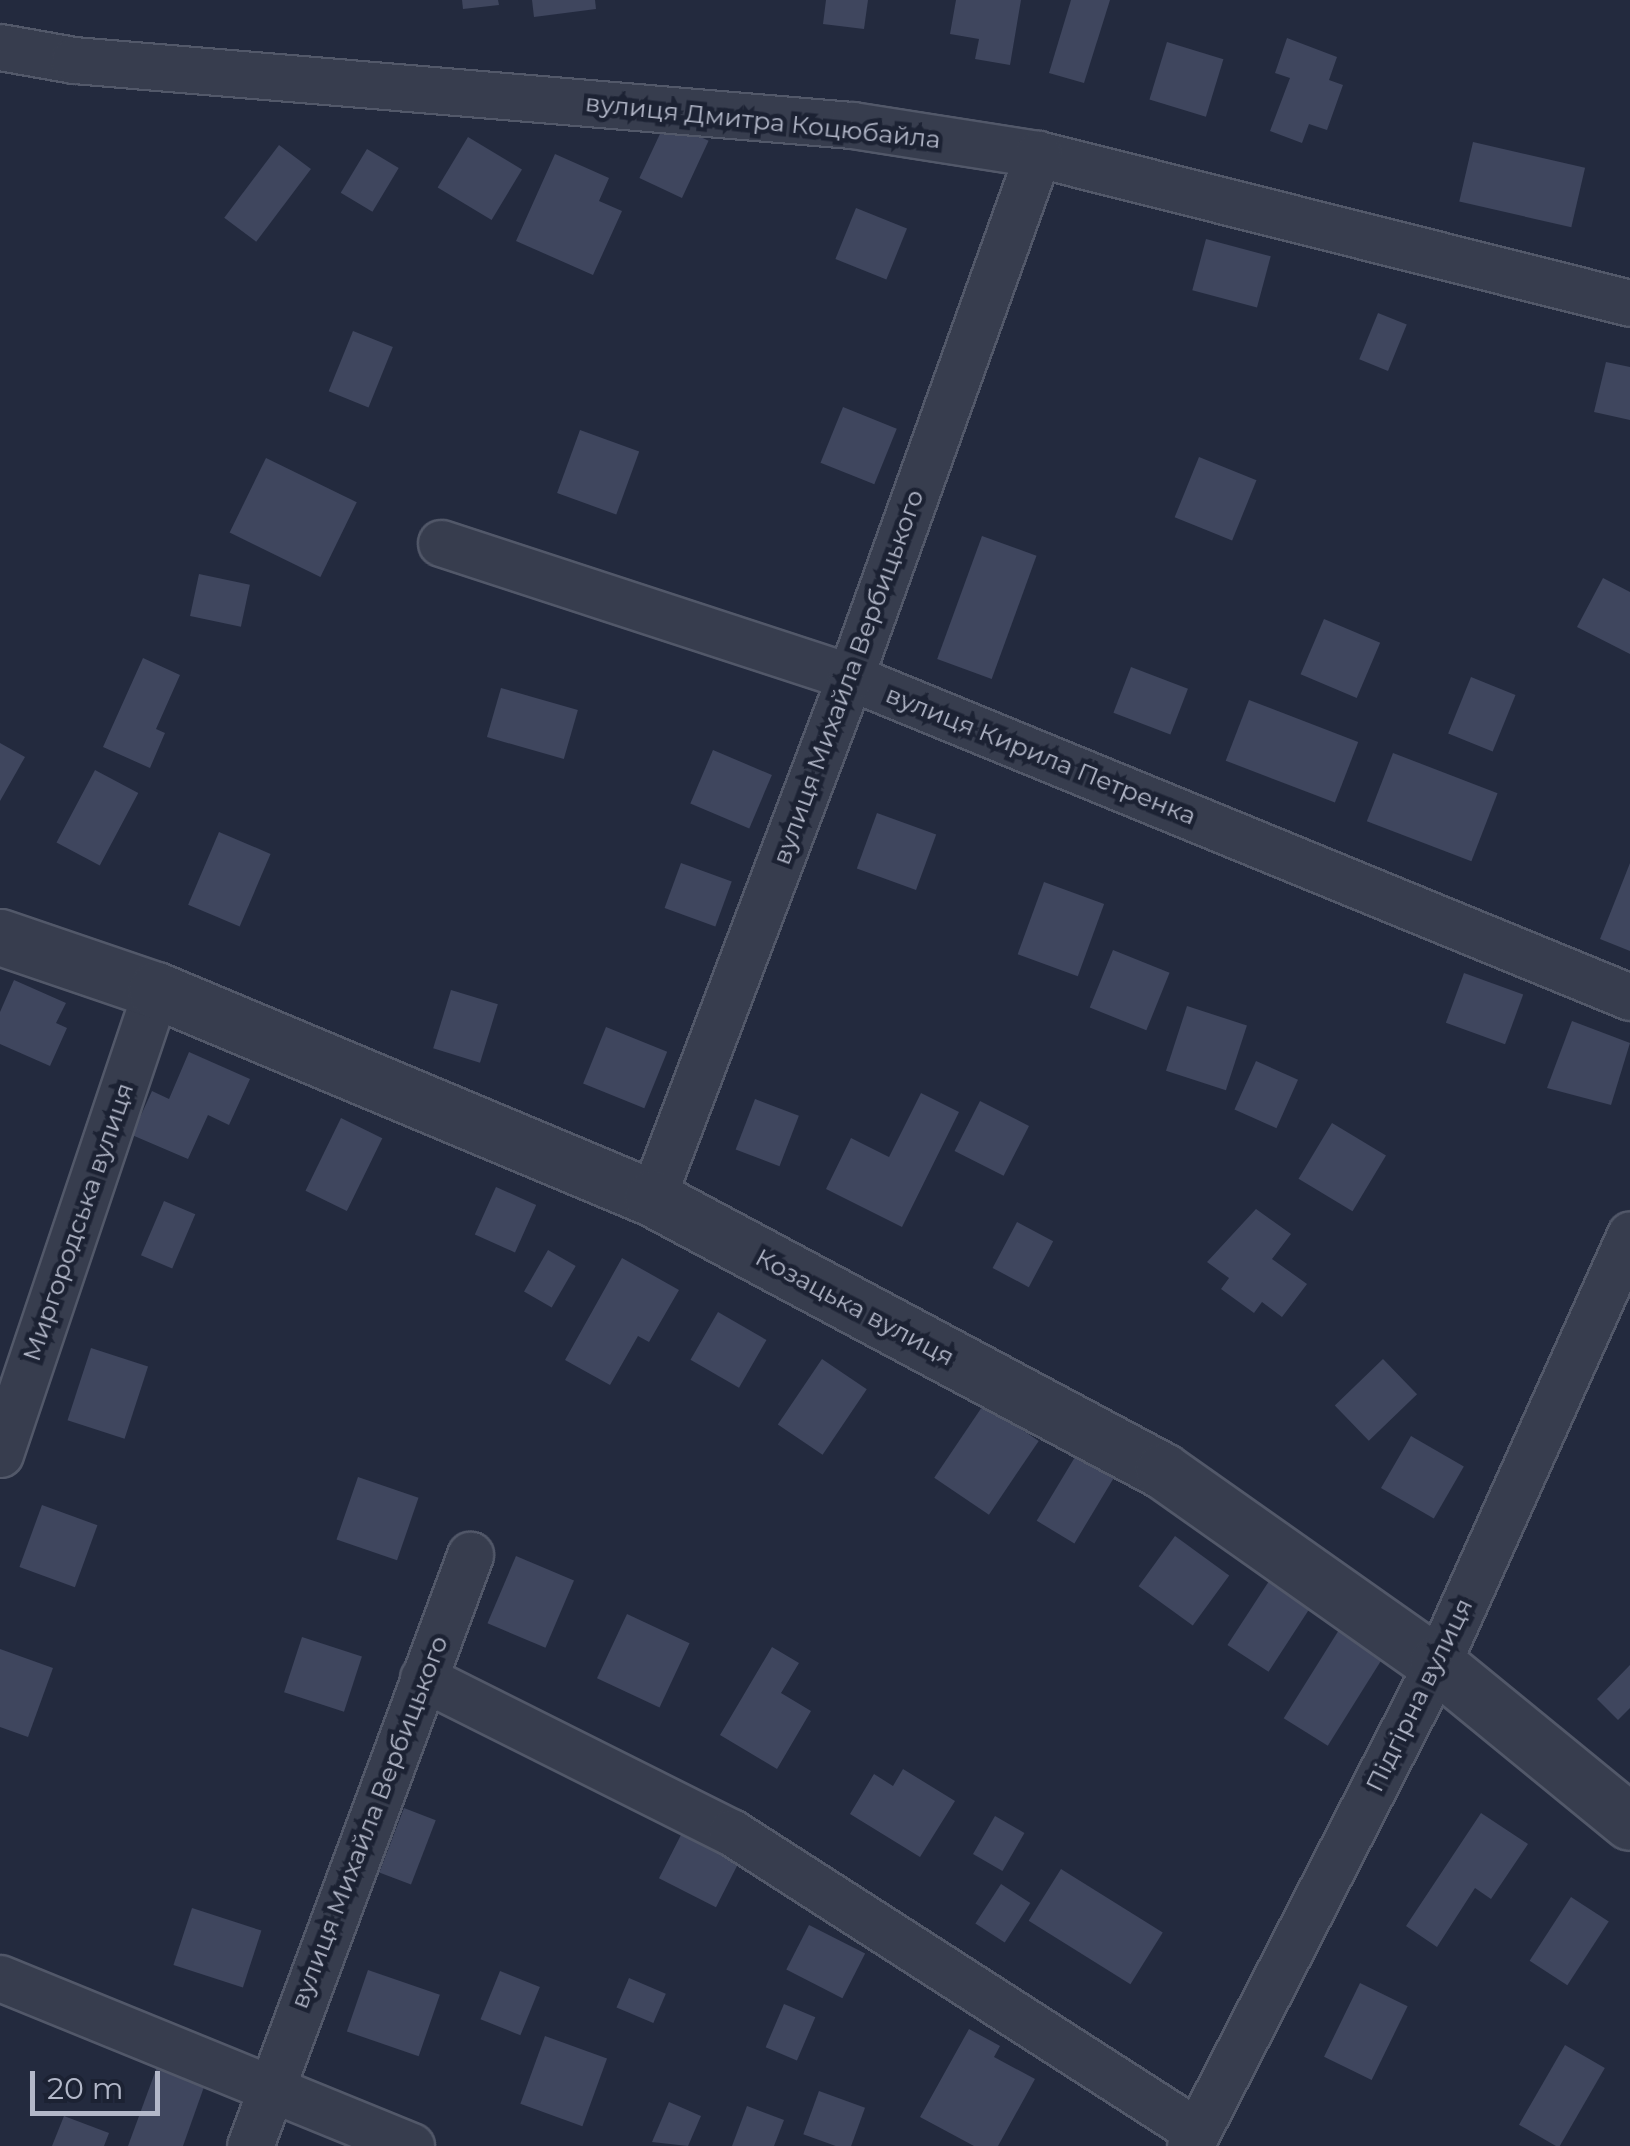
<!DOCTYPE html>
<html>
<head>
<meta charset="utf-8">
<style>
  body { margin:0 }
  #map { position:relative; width:1630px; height:2146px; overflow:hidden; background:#232a3e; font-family:Montserrat,sans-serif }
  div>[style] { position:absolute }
  .building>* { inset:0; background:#3f465e; transform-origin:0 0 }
  .roads { filter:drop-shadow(2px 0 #525869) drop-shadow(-2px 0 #525869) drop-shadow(0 2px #525869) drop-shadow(0 -2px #525869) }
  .minor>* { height:45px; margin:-22.5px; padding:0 22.5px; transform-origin:22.5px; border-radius:22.5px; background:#373d4e }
  .tertiary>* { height:55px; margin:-27.5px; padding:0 27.5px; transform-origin:27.5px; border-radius:27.5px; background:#373d4e }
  span { translate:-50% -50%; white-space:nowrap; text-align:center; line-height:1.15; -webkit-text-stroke:9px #1c2233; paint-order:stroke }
  .street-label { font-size:25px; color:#b3b8c9 }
  .scale { position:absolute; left:30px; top:2071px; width:130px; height:45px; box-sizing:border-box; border:5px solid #b3b8c9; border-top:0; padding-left:12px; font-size:30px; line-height:35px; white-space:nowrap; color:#b3b8c9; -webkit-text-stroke:8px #1c2233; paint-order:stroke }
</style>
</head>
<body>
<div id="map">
  <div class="building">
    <div style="clip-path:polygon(462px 0,498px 0,499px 5px,463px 9px)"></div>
    <div style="clip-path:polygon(532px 0,595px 0,596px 9px,534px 17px)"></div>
    <div style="clip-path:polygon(826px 0,868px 0,864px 29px,823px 24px)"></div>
    <div style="clip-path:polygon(956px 0,1021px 0,1010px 65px,975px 59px,979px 39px,950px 34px)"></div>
    <div style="clip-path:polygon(1071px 0,1110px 0,1084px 83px,1049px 73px)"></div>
    <div style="clip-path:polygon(1287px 38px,1337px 57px,1329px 80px,1343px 85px,1327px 130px,1309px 124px,1302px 143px,1270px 131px,1290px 78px,1275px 73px)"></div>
    <div style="left:1167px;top:42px;width:59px;height:60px;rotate:17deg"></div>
    <div style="left:666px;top:121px;width:47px;height:63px;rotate:25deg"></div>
    <div style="left:468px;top:137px;width:63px;height:59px;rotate:31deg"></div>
    <div style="left:1473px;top:142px;width:115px;height:61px;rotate:13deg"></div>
    <div style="left:279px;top:145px;width:40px;height:91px;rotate:37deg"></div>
    <div style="left:367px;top:149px;width:37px;height:51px;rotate:31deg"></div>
    <div style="clip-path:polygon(555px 154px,609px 178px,599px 201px,622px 211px,593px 275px,516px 241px)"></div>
    <div style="left:856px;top:208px;width:55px;height:55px;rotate:22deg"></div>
    <div style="left:1206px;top:239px;width:67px;height:53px;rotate:15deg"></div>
    <div style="left:1378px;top:313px;width:31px;height:50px;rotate:22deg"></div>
    <div style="left:353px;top:331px;width:43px;height:65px;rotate:22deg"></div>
    <div style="clip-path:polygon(1606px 362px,1630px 367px,1630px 420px,1594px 412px)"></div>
    <div style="left:843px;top:407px;width:58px;height:60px;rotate:22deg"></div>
    <div style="left:580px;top:430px;width:63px;height:67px;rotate:20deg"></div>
    <div style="left:1199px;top:457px;width:62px;height:65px;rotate:22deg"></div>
    <div style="left:266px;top:458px;width:101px;height:83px;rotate:26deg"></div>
    <div style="left:982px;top:536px;width:58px;height:131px;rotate:20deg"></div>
    <div style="left:199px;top:574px;width:52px;height:43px;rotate:12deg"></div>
    <div style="clip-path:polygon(1603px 578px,1630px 592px,1630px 654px,1577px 627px)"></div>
    <div style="left:1324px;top:619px;width:61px;height:60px;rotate:23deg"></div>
    <div style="clip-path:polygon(143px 658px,180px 675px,156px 729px,165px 733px,150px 768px,103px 747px)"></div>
    <div style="left:1131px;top:667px;width:61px;height:49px;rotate:21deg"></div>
    <div style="left:1471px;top:677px;width:48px;height:61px;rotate:22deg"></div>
    <div style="left:501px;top:688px;width:80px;height:51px;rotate:16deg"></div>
    <div style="left:1249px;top:700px;width:117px;height:65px;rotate:21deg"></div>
    <div style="clip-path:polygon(0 743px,25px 757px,0 801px)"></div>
    <div style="left:713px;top:750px;width:64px;height:58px;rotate:23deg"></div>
    <div style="left:1393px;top:753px;width:112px;height:73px;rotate:21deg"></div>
    <div style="left:95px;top:770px;width:49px;height:82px;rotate:28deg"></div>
    <div style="left:877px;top:813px;width:63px;height:59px;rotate:20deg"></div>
    <div style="left:219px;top:832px;width:56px;height:79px;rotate:23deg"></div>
    <div style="left:681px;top:863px;width:54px;height:48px;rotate:20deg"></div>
    <div style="clip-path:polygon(1630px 863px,1630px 951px,1600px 939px)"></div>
    <div style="left:1044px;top:882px;width:64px;height:77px;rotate:20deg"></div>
    <div style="left:1113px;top:950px;width:61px;height:62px;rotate:22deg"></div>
    <div style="left:1464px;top:973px;width:63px;height:53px;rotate:20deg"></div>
    <div style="clip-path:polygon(14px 980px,66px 1003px,56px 1023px,67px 1028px,50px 1066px,0 1044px,0 1012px)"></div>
    <div style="left:451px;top:990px;width:49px;height:61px;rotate:17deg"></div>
    <div style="left:1187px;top:1006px;width:63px;height:68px;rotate:18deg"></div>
    <div style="clip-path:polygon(1572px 1021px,1630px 1043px,1611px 1105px,1547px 1088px)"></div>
    <div style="left:606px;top:1027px;width:66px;height:61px;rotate:22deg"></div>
    <div style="clip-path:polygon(189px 1052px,250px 1079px,229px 1125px,208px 1115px,188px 1159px,132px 1135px,152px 1091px,169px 1099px)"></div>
    <div style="left:1256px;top:1061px;width:46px;height:53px;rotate:24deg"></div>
    <div style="clip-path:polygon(921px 1093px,959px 1112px,902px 1227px,826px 1189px,851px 1138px,889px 1157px)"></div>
    <div style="left:755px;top:1099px;width:47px;height:54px;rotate:21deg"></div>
    <div style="left:980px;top:1101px;width:55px;height:56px;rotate:27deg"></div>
    <div style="left:341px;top:1118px;width:46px;height:81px;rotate:26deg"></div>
    <div style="left:1332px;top:1123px;width:63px;height:65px;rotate:31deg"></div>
    <div style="left:496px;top:1187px;width:44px;height:52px;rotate:24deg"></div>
    <div style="left:164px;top:1201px;width:34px;height:59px;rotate:23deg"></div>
    <div style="clip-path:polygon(1256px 1209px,1291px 1234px,1272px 1259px,1307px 1284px,1282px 1317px,1262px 1302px,1254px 1313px,1221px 1289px,1229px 1278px,1207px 1262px)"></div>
    <div style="left:1017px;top:1222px;width:41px;height:52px;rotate:28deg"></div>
    <div style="left:548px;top:1250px;width:32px;height:48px;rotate:30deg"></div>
    <div style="clip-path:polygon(622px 1258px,679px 1290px,649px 1342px,638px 1336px,610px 1385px,565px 1360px)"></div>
    <div style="left:718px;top:1312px;width:56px;height:55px;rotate:30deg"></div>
    <div style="left:91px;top:1348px;width:60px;height:76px;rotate:18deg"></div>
    <div style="left:822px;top:1359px;width:54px;height:79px;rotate:34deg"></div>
    <div style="left:1383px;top:1359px;width:49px;height:67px;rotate:46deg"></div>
    <div style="left:984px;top:1404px;width:66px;height:89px;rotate:34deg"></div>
    <div style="left:1411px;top:1436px;width:61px;height:60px;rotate:30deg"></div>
    <div style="left:1081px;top:1447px;width:44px;height:86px;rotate:31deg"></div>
    <div style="left:358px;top:1477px;width:64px;height:66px;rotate:19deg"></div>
    <div style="left:42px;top:1505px;width:59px;height:66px;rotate:20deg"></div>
    <div style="left:1175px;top:1536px;width:67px;height:62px;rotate:36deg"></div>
    <div style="left:516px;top:1556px;width:63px;height:73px;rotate:23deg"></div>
    <div style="left:1271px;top:1578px;width:49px;height:80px;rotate:33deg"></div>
    <div style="left:627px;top:1614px;width:69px;height:71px;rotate:25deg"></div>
    <div style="left:1342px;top:1625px;width:52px;height:110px;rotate:32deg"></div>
    <div style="left:302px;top:1637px;width:63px;height:58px;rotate:18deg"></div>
    <div style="clip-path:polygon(772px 1647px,799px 1663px,781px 1693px,811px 1711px,777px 1769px,720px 1735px)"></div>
    <div style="clip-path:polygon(0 1649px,53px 1668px,28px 1737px,0 1727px)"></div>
    <div style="clip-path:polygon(1630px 1665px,1630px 1708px,1618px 1720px,1597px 1699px)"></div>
    <div style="clip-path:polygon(903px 1769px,955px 1801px,920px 1857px,850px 1814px,874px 1774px,893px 1786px)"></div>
    <div style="left:404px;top:1808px;width:34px;height:69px;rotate:21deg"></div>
    <div style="clip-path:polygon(1481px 1813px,1528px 1844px,1491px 1899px,1475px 1888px,1437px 1947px,1406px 1926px)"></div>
    <div style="left:995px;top:1816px;width:34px;height:44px;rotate:30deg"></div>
    <div style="left:683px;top:1831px;width:64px;height:53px;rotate:27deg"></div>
    <div style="left:1061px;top:1869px;width:120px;height:61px;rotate:32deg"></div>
    <div style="left:1001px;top:1884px;width:35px;height:47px;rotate:33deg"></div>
    <div style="left:1571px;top:1897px;width:45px;height:76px;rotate:33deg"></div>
    <div style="left:192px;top:1908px;width:73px;height:60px;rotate:18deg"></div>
    <div style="left:809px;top:1925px;width:63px;height:50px;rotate:27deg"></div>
    <div style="left:368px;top:1970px;width:76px;height:65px;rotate:19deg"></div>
    <div style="left:500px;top:1971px;width:43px;height:52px;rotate:22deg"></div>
    <div style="left:629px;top:1978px;width:40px;height:32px;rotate:23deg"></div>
    <div style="left:1360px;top:1983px;width:53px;height:82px;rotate:26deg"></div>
    <div style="left:784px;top:2004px;width:34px;height:47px;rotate:23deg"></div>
    <div style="clip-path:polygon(969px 2029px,1000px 2046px,994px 2057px,1035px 2079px,998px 2146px,974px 2146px,920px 2117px)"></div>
    <div style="left:545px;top:2036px;width:66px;height:72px;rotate:20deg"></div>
    <div style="left:1565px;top:2045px;width:46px;height:92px;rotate:30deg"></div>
    <div style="clip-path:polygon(157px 2067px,205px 2084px,183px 2146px,128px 2146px)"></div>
    <div style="left:819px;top:2091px;width:49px;height:46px;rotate:20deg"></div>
    <div style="clip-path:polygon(669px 2102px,701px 2116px,688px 2146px,652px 2142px)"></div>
    <div style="clip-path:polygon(747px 2106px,784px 2120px,774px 2146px,732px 2146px)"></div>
    <div style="clip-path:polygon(64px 2116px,109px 2133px,104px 2146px,52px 2146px)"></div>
  </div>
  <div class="roads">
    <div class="minor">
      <div style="left:0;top:47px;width:75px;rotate:10deg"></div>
      <div style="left:74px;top:60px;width:781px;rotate:4.78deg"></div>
      <div style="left:852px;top:125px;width:188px;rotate:8.9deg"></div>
      <div style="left:1038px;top:154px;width:610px;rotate:14.13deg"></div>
      <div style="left:441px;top:543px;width:430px;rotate:18.1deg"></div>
      <div style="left:850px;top:677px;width:843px;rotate:22.31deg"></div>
      <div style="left:652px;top:1198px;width:557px;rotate:-69.19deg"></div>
      <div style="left:850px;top:677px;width:556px;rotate:-70.23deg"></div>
      <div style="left:0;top:1454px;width:490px;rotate:-71.4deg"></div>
      <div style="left:423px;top:1678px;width:344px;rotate:26.6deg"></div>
      <div style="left:731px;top:1832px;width:553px;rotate:32.74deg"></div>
      <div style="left:0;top:1978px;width:444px;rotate:22.2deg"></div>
      <div style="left:250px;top:2146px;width:631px;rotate:-69.58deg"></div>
      <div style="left:1190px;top:2146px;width:542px;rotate:-62.87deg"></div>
      <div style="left:1437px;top:1664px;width:471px;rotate:-65.8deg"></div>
    </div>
    <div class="tertiary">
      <div style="left:0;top:937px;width:165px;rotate:18.8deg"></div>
      <div style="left:156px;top:990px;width:538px;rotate:22.75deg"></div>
      <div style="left:652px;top:1198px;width:579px;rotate:28.11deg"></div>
      <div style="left:1163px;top:1471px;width:335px;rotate:35.2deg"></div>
      <div style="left:1437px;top:1664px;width:249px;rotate:39.3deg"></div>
    </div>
  </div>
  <div class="street-label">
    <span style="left:763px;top:121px;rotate:6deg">вулиця Дмитра Коцюбайла</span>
    <span style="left:848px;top:677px;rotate:-70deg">вулиця Михайла Вербицького</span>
    <span style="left:1041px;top:755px;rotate:22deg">вулиця Кирила Петренка</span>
    <span style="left:78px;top:1222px;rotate:-71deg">Миргородська вулиця</span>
    <span style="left:855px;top:1307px;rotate:28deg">Козацька вулиця</span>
    <span style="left:1419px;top:1695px;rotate:-64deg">Підгірна вулиця</span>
    <span style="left:369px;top:1822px;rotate:-69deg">вулиця Михайла Вербицького</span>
  </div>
  <div class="scale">20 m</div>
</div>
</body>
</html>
